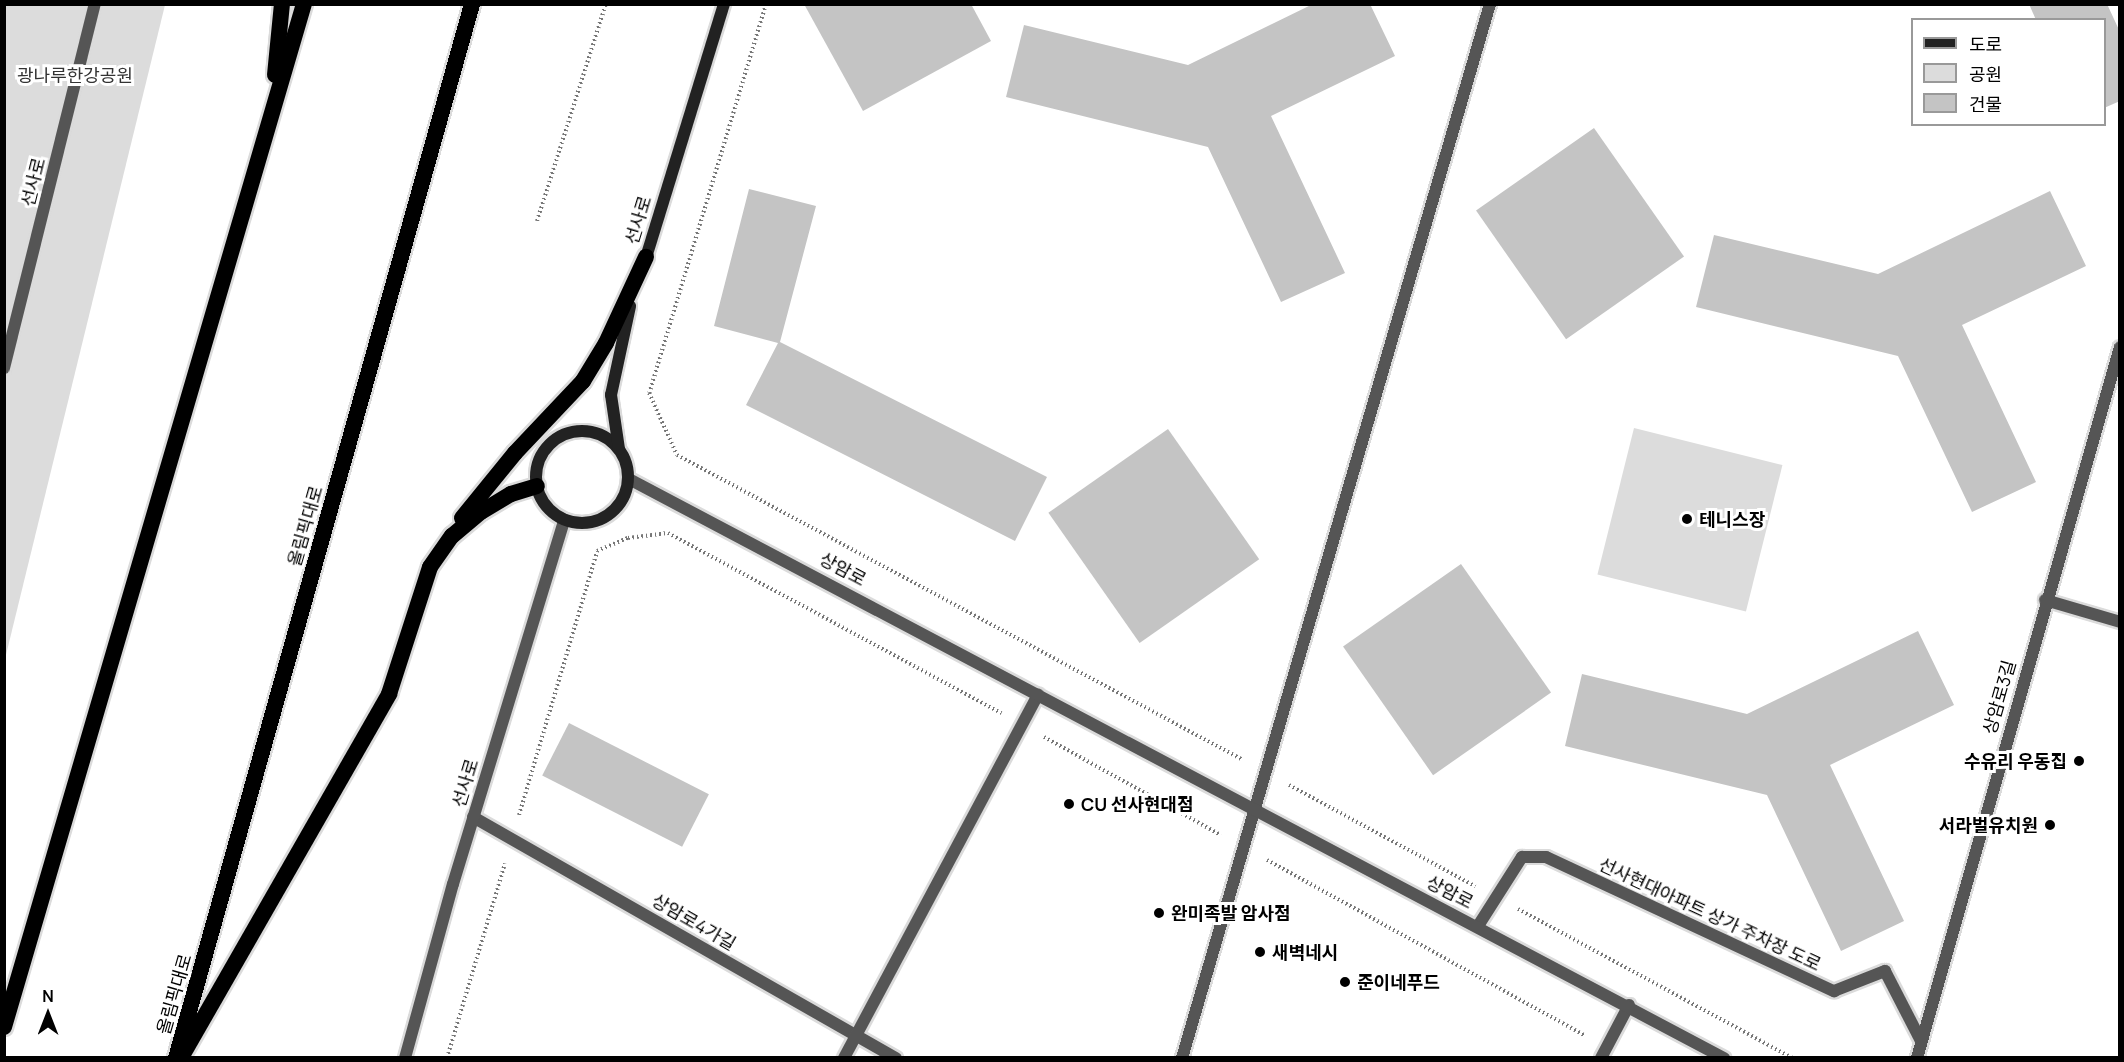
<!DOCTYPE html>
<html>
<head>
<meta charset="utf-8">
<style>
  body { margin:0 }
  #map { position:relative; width:2124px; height:1062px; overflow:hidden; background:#fff; font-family:Manrope,"Noto Sans KR",sans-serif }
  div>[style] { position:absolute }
  .green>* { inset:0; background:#dcdcdc; transform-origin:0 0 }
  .building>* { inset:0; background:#c4c4c4; transform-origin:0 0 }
  .path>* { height:4px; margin-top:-2px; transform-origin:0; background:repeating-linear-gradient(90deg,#777 0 1.5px,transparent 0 4.5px) }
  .roads { filter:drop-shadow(2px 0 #dbdbdb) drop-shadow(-2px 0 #dbdbdb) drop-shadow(0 2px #dbdbdb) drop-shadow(0 -2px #dbdbdb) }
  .service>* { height:12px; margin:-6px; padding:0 6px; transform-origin:6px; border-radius:6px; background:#555 }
  .minor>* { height:12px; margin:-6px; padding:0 6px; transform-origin:6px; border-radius:6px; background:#555 }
  .tertiary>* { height:12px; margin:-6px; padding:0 6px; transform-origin:6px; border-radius:6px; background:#555 }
  .secondary>* { height:12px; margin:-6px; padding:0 6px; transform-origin:6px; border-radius:6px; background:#222 }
  .secondary>.ring { margin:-6px; padding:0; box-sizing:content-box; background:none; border:12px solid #222; border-radius:50% }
  .trunk>* { height:16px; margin:-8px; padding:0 8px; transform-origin:8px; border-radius:8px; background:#000 }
  .dots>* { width:16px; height:16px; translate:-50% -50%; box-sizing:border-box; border:3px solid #fff; border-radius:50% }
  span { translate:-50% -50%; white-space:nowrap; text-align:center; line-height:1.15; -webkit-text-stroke:6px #fff; paint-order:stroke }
  .park-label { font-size:18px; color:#333 }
  .street-label { font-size:18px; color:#000 }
  .poi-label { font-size:18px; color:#000; font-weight:700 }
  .left { translate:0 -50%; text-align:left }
  .right { translate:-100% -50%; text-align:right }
  .frame { position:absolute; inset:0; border:6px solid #000; pointer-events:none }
  .legend { position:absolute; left:1911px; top:18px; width:195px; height:108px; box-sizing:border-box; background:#fff; border:2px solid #999; margin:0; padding:8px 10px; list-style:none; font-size:18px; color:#000 }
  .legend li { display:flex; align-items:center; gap:12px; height:30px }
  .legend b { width:30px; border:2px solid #999 }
  .north { position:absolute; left:18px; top:984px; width:60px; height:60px; -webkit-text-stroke:4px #fff; paint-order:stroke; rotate:0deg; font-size:16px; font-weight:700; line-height:24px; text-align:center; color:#000 }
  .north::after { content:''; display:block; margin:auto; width:21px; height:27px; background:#000; clip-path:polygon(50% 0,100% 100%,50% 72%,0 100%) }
</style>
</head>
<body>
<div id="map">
  <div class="green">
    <div style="clip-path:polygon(5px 5px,165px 5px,5px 659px)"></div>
    <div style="left:1634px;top:428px;width:153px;height:151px;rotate:14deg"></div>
  </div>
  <div class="building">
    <div style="clip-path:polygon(804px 4px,971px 4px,991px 41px,863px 111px)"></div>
    <div style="clip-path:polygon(1313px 4px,1370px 4px,1395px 56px,1271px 116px,1345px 273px,1281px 302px,1208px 147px,1006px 97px,1024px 25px,1188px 65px)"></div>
    <div style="clip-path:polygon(2029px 4px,2107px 4px,2120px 32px,2120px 101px,2104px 108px,2104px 20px,2036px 20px)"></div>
    <div style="left:1594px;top:128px;width:157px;height:144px;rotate:55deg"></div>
    <div style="clip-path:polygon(749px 189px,816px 206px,780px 342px,1047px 477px,1015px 541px,746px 405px,778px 343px,714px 326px)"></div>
    <div style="clip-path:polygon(2050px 191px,2086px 266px,1962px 325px,2036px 482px,1972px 512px,1898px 356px,1696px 307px,1714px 235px,1878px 274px)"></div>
    <div style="left:1168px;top:429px;width:159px;height:146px;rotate:55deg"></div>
    <div style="left:1461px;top:564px;width:157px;height:144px;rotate:55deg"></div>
    <div style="clip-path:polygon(1918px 631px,1954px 705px,1830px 765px,1904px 921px,1841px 951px,1767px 795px,1565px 746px,1582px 674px,1747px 714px)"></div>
    <div style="left:569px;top:723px;width:157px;height:59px;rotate:27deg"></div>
  </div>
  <div class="path">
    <div style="left:766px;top:4px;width:406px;rotate:106.7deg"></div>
    <div style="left:649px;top:393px;width:68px;rotate:65.7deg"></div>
    <div style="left:677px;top:455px;width:643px;rotate:28.32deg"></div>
    <div style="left:537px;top:221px;width:228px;rotate:-72.4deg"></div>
    <div style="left:1044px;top:737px;width:202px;rotate:29deg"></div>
    <div style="left:1289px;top:785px;width:212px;rotate:28.5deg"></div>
    <div style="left:519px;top:815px;width:275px;rotate:-73.5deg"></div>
    <div style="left:597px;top:551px;width:34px;rotate:-23deg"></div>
    <div style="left:628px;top:538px;width:40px;rotate:-7.1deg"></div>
    <div style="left:668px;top:533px;width:379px;rotate:28.4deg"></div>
    <div style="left:1267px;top:860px;width:362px;rotate:28.9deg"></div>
    <div style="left:1518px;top:909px;width:312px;rotate:28.5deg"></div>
    <div style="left:447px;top:1058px;width:203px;rotate:-73.4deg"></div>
  </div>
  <div class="roads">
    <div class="service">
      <div style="left:4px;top:368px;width:375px;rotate:-76deg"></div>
    </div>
    <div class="minor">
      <div style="left:2045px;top:600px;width:78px;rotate:16.3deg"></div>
      <div style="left:473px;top:817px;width:487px;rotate:29.7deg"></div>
      <div style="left:1478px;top:926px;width:82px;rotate:-57.5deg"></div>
      <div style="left:1522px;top:857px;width:24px"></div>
      <div style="left:1546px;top:857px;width:318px;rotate:25deg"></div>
      <div style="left:1834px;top:991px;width:55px;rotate:-21.4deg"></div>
      <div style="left:1885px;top:971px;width:79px;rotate:62.8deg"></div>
      <div style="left:405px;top:1058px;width:180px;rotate:-74.6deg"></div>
      <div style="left:453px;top:884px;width:381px;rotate:-73deg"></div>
      <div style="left:844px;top:1058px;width:412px;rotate:-61.9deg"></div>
      <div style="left:1182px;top:1058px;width:1098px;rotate:-73.71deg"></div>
      <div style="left:1601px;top:1058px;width:60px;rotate:-62.2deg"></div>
      <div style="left:1917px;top:1058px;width:739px;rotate:-74.07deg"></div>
    </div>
    <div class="tertiary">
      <div style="left:629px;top:479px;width:1239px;rotate:27.87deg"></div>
    </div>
    <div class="secondary">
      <div style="left:644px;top:264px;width:272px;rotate:-72.9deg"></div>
      <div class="ring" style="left:536px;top:431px;width:80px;height:80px"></div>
      <div style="left:619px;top:449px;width:55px;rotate:-98.4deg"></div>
      <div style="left:611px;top:395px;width:91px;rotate:-77.9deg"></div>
    </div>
    <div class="trunk">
      <div style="left:275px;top:75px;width:71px;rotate:-84.4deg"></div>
      <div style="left:462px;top:518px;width:84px;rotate:-50.8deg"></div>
      <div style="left:515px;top:453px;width:99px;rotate:-46.6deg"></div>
      <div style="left:583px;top:381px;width:44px;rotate:-58.8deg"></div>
      <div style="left:606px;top:343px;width:95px;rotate:-65.1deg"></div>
      <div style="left:4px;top:1027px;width:1066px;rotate:-73.66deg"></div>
      <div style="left:183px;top:1054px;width:415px;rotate:-60.2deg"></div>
      <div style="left:389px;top:694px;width:133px;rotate:-72.1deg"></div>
      <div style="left:430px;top:567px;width:38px;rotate:-55deg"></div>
      <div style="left:452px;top:536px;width:38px;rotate:-40deg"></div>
      <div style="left:481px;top:512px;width:35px;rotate:-31deg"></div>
      <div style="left:511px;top:494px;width:27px;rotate:-17deg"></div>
      <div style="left:176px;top:1058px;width:1095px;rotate:-74.31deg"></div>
    </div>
  </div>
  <div class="dots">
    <div style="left:1687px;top:519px;background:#000"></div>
    <div style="left:2079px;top:761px;background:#000"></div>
    <div style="left:1069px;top:804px;background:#000"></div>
    <div style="left:2050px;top:825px;background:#000"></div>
    <div style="left:1159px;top:913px;background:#000"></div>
    <div style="left:1260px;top:952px;background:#000"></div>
    <div style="left:1345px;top:982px;background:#000"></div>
  </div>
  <div class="park-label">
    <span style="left:75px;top:75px">광나루한강공원</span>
  </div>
  <div class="street-label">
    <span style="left:33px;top:182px;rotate:-76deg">선사로</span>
    <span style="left:638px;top:220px;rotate:-73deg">선사로</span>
    <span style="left:305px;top:526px;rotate:-74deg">올림픽대로</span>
    <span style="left:843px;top:569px;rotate:28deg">상암로</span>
    <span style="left:1999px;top:697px;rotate:-74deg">상암로3길</span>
    <span style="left:465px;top:783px;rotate:-73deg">선사로</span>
    <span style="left:1450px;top:892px;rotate:27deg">상암로</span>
    <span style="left:1710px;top:914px;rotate:25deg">선사현대아파트 상가 주차장 도로</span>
    <span style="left:694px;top:922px;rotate:30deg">상암로4가길</span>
    <span style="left:174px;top:994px;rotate:-74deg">올림픽대로</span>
  </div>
  <div class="poi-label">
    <span class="left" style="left:1699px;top:519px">테니스장</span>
    <span class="right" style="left:2067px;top:761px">수유리 우동집</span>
    <span class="left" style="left:1081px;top:804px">CU 선사현대점</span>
    <span class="right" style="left:2038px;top:825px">서라벌유치원</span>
    <span class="left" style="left:1171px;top:913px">완미족발 암사점</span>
    <span class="left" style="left:1272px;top:952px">새벽네시</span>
    <span class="left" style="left:1357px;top:982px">준이네푸드</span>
  </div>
  <div class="frame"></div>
  <ul class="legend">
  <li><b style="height:8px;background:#222"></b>도로</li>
  <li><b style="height:16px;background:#dcdcdc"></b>공원</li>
  <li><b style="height:16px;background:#c4c4c4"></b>건물</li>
  </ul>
  <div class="north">N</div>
</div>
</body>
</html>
